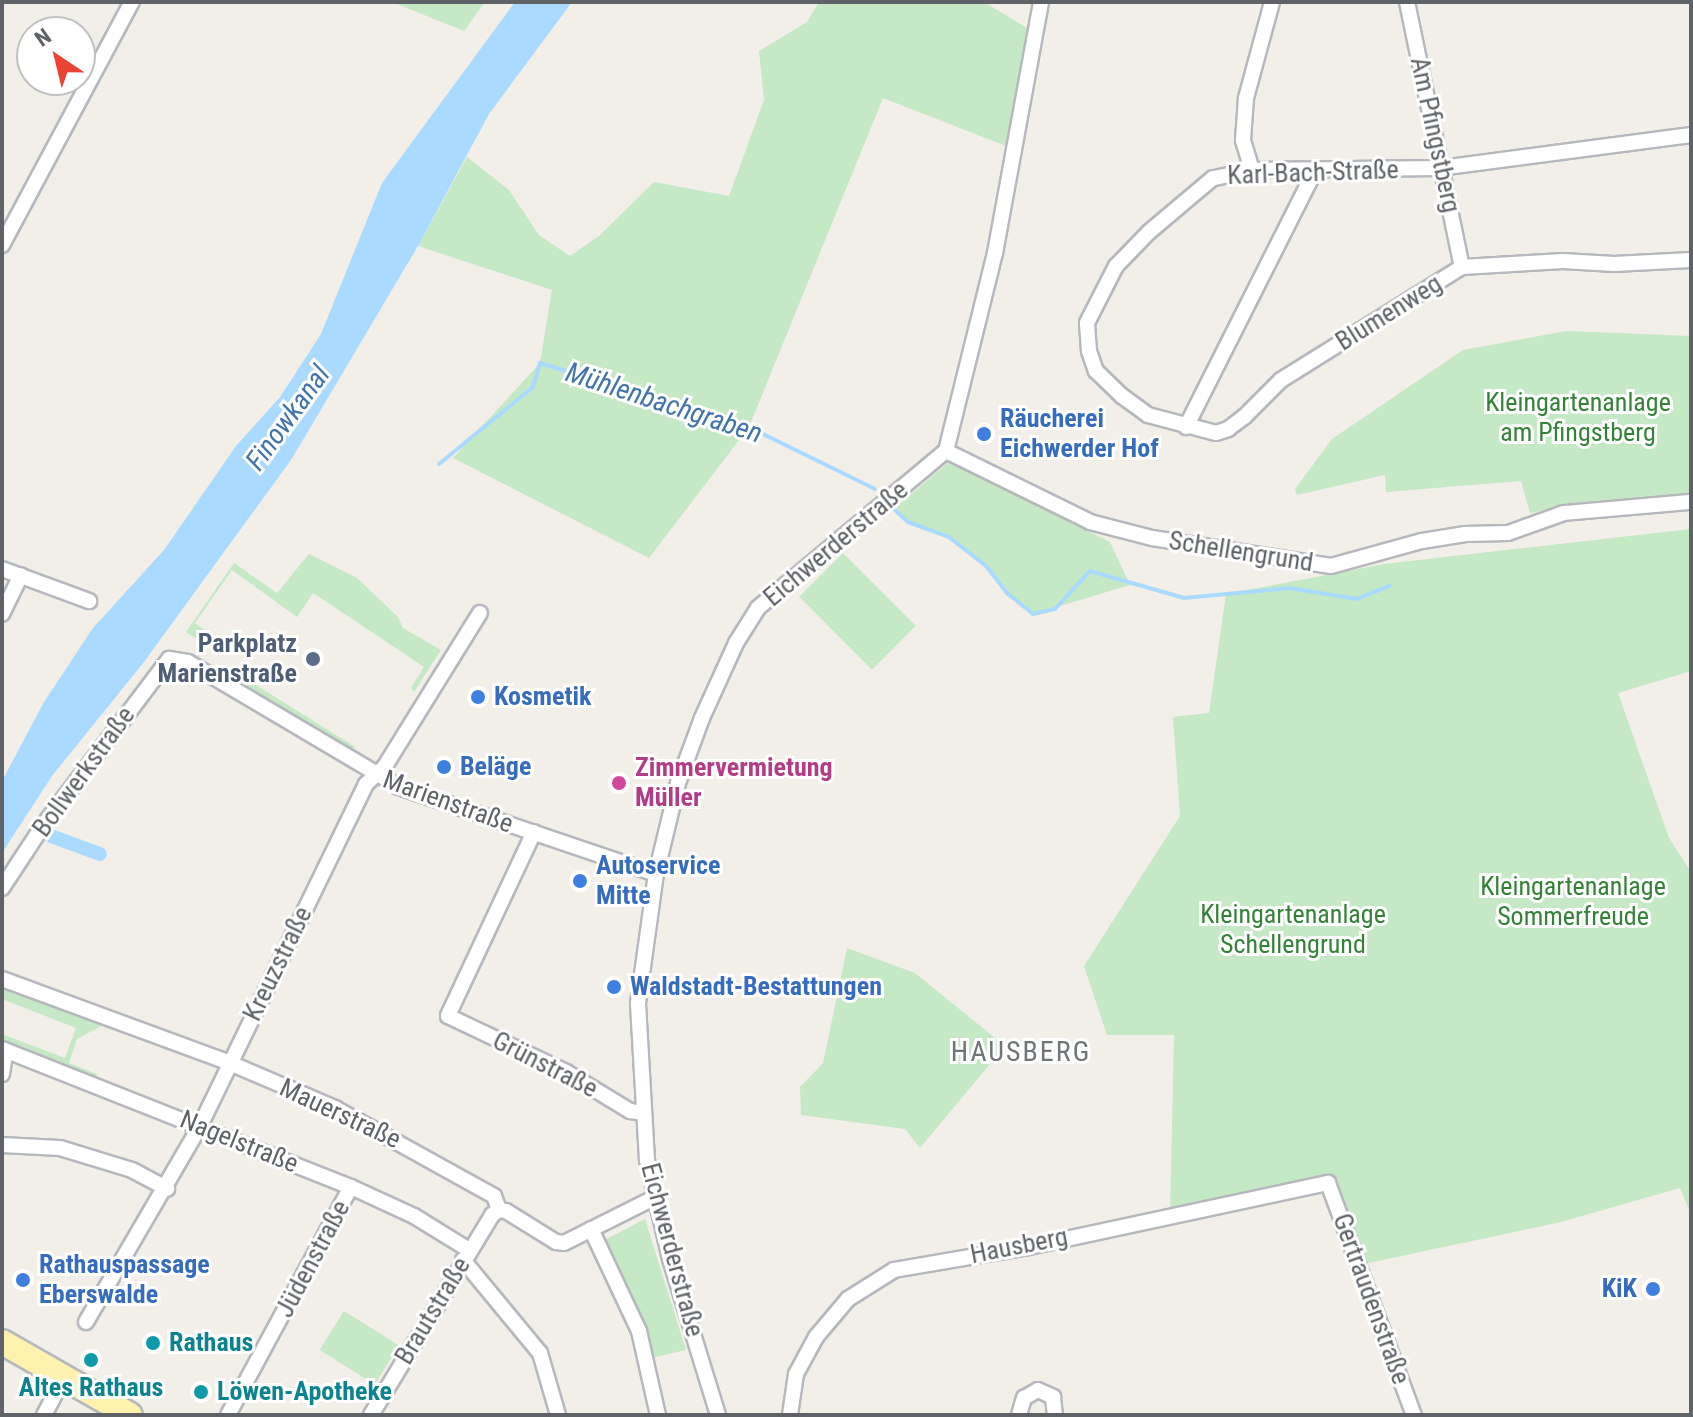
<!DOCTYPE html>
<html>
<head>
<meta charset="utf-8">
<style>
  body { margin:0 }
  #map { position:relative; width:1693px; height:1417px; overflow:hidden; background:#f1efe8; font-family:"Roboto Condensed",sans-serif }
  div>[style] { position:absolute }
  .green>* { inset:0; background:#c5e8c5; transform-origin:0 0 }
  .water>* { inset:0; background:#aadaff }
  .stream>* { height:4px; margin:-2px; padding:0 2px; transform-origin:2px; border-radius:2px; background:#aadaff }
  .canal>* { height:14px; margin:-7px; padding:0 7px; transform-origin:7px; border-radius:7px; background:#aadaff }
  .roads { filter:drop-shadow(2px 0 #b5b8bc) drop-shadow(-2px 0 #b5b8bc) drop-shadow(0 2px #b5b8bc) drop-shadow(0 -2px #b5b8bc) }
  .street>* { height:14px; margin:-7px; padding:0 7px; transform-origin:7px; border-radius:7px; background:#fff }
  .primary>* { height:24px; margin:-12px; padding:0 12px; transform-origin:12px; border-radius:12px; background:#fff2af }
  .dots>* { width:22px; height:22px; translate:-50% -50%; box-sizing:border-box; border:4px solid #fff; border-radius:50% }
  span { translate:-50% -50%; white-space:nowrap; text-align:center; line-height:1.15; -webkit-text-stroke:6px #fff; paint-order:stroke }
  .street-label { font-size:26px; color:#5f6368 }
  .park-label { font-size:26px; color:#348238 }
  .shop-label { font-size:26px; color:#366cbe; font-weight:700 }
  .left { translate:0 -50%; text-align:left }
  .right { translate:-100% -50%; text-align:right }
  .service-label { font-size:26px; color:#4e5e75; font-weight:700 }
  .hotel-label { font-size:26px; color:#b23c85; font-weight:700 }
  .culture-label { font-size:26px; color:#0d838f; font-weight:700 }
  .water-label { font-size:28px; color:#4174aa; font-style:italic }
  .neighbourhood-label { font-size:28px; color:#70757a; letter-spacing:2px }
  .frame { position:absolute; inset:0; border:4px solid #5f6368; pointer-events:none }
  .north { position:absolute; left:16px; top:16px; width:80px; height:80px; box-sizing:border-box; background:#fff; border:2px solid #bfc1c3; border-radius:50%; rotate:325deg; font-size:22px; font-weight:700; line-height:32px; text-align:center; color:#5f6368 }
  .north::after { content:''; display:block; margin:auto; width:28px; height:36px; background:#ea4335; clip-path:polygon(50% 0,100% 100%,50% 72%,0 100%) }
</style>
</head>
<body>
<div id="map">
  <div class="green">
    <div style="clip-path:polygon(392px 2px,485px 2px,464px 31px)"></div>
    <div style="clip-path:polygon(819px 2px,984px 2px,1029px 29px,1006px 146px,883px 98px,749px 427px,649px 558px,453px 458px,540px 363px,552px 290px,418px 246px,467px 157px,509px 190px,539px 235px,570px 256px,599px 236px,654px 182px,729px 196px,764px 100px,759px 51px,807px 22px)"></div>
    <div style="clip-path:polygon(1567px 331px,1691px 336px,1691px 493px,1582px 503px,1530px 513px,1521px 481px,1386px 492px,1385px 475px,1297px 495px,1295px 489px,1332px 439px,1463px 350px)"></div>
    <div style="clip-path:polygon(949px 462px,1110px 542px,1130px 585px,1033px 614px,1007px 593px,986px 566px,949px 537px,908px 522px,896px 507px)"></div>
    <div style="clip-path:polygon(1691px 529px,1691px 671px,1618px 693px,1669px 838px,1691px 872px,1691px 1214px,1680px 1188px,1561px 1222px,1359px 1265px,1328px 1183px,1170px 1215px,1174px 1035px,1107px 1035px,1084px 966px,1180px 816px,1173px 717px,1209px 713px,1226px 594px,1384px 564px)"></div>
    <div style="left:843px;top:553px;width:103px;height:62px;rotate:45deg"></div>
    <div style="clip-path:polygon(309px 554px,357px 578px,398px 617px,403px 628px,441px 650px,414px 692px,411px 688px,424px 667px,313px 593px,297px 617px,232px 570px,195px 623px,211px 635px,204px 644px,186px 632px,234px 563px,277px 593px)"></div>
    <div style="left:232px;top:670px;width:145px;height:5px;rotate:32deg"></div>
    <div style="clip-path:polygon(847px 948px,915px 973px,1005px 1046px,920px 1148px,905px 1129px,801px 1115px,800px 1087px,823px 1063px)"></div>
    <div style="clip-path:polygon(2px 986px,105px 1024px,77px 1039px,69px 1063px,97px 1074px,96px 1077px,2px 1042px,2px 1034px,65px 1058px,76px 1028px,2px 999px)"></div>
    <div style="clip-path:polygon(645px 1219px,686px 1350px,651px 1358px,603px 1241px)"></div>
    <div style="left:344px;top:1311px;width:65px;height:46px;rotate:32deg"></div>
  </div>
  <div class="water">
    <div style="clip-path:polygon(515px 2px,572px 2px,489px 114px,418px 246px,291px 460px,144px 662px,52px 776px,2px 853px,2px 781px,44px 702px,93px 628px,164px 550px,236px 446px,280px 397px,321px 334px,382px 183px)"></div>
  </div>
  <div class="stream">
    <div style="left:439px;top:464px;width:122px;rotate:-39.3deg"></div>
    <div style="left:533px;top:387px;width:25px;rotate:-74deg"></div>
    <div style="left:540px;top:363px;width:219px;rotate:17deg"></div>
    <div style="left:749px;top:427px;width:140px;rotate:26.2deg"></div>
    <div style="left:895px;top:510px;width:18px;rotate:43deg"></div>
    <div style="left:908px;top:522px;width:44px;rotate:20.1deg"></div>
    <div style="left:949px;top:537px;width:47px;rotate:38.1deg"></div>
    <div style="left:986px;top:566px;width:34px;rotate:52deg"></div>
    <div style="left:1007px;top:593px;width:33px;rotate:39deg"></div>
    <div style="left:1033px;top:614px;width:23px;rotate:-13deg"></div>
    <div style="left:1055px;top:609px;width:52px;rotate:-47.4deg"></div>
    <div style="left:1090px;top:571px;width:98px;rotate:16deg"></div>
    <div style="left:1184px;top:598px;width:105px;rotate:-5.4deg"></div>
    <div style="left:1289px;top:588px;width:69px;rotate:9.2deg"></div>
    <div style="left:1357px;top:599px;width:35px;rotate:-22deg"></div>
  </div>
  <div class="canal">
    <div style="left:51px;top:836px;width:52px;rotate:20.2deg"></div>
  </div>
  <div class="roads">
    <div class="street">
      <div style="left:1407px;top:2px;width:271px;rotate:78.3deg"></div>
      <div style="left:1691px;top:135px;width:252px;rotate:172.5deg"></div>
      <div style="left:1441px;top:168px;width:189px;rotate:179.4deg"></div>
      <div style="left:1252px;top:170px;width:40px;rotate:168deg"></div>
      <div style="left:1213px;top:178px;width:84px;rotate:139.8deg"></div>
      <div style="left:1149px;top:232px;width:47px;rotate:134.1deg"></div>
      <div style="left:1116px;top:266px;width:64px;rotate:117deg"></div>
      <div style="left:1087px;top:323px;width:28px;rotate:86deg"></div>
      <div style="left:1089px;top:351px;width:21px;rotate:71deg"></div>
      <div style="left:1096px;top:371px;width:36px;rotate:44deg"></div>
      <div style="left:1122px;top:396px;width:32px;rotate:36deg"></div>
      <div style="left:1148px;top:415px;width:70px;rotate:14.8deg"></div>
      <div style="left:1216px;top:433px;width:13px;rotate:-18deg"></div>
      <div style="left:1228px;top:429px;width:20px;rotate:-37deg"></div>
      <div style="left:1244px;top:417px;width:52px;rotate:-45deg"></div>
      <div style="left:1281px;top:380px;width:213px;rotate:-32deg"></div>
      <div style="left:1462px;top:267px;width:101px;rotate:-3.4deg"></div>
      <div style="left:1563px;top:261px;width:51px;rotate:3.4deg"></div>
      <div style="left:1614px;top:264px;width:77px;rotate:-3deg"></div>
      <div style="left:1252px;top:170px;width:31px;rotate:-107deg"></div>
      <div style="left:1243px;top:140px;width:42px;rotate:-85.9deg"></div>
      <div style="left:1246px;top:98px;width:99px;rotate:-74.8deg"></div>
      <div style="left:2px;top:245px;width:276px;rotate:-61.9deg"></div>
      <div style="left:1186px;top:427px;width:285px;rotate:-63.3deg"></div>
      <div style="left:946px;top:451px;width:161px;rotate:26.2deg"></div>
      <div style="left:1090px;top:522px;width:64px;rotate:14.5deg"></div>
      <div style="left:1152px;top:538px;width:181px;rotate:8.9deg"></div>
      <div style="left:1331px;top:566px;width:94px;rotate:-15.4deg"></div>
      <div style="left:1422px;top:541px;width:44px;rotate:-9.2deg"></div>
      <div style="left:1465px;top:534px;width:43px;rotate:-1.3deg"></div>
      <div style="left:1508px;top:533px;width:59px;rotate:-19.7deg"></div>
      <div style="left:1564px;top:513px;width:127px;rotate:-5deg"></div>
      <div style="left:2px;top:569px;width:93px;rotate:20.2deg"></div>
      <div style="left:2px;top:614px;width:43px;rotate:-64deg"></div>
      <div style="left:534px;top:832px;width:203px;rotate:115.1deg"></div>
      <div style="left:448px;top:1016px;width:131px;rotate:25.4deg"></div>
      <div style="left:566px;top:1072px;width:75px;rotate:31.4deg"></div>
      <div style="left:630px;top:1111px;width:12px;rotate:9deg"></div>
      <div style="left:2px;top:888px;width:73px;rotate:-56.7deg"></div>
      <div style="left:42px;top:827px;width:211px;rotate:-52.9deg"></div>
      <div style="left:169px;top:659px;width:19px;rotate:9deg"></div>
      <div style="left:188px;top:662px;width:245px;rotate:30.6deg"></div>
      <div style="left:399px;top:787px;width:271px;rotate:18.7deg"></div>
      <div style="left:2px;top:979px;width:238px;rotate:20.2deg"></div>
      <div style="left:225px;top:1061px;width:120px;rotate:23.1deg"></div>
      <div style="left:335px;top:1108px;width:182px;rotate:29deg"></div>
      <div style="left:494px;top:1196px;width:15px;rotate:70deg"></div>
      <div style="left:2px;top:1049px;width:375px;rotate:21.6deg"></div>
      <div style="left:351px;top:1187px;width:69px;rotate:24.7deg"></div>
      <div style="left:414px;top:1216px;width:65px;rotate:31.7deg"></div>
      <div style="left:2px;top:1074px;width:24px;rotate:-81deg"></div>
      <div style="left:2px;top:1145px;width:58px;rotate:3deg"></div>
      <div style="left:60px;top:1148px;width:75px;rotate:17deg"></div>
      <div style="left:132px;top:1170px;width:40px;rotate:28deg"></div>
      <div style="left:499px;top:1210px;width:7px;rotate:8deg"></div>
      <div style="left:506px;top:1211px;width:59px;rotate:31.8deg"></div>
      <div style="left:556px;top:1242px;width:8px;rotate:7deg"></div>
      <div style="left:564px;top:1243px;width:101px;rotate:-26.6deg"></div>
      <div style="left:591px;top:1229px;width:113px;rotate:64.8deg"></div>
      <div style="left:639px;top:1331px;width:86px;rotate:77.3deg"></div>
      <div style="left:463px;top:1260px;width:121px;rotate:50.4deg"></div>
      <div style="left:540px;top:1353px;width:65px;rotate:73.8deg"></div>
      <div style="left:86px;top:1322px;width:227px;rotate:-59.8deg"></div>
      <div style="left:200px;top:1126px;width:380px;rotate:-64.1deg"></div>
      <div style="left:366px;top:784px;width:26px;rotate:-43deg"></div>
      <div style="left:385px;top:766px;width:180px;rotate:-58.2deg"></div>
      <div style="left:44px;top:1415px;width:40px;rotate:-62deg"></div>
      <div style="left:228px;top:1415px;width:259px;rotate:-61.7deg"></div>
      <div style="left:371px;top:1415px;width:234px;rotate:-58.8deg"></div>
      <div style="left:492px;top:1215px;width:9px;rotate:-36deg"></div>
      <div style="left:718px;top:1415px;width:163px;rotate:-107.1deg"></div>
      <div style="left:670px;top:1259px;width:102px;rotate:-103.1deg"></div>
      <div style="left:647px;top:1160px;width:157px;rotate:-93.3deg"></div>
      <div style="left:638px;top:1003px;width:130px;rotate:-82.1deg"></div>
      <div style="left:656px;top:874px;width:94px;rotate:-76.4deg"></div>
      <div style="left:678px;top:783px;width:69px;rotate:-69.7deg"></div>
      <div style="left:702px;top:718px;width:82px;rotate:-65.6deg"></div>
      <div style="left:736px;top:643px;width:41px;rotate:-57.8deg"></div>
      <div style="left:758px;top:608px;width:245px;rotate:-39.9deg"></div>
      <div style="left:946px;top:451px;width:204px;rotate:-76.1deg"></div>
      <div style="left:995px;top:253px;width:255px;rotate:-79.6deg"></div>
      <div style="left:790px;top:1415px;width:41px;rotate:-81.7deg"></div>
      <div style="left:796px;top:1374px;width:42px;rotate:-61.6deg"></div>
      <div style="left:816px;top:1337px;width:50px;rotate:-49.9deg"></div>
      <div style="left:848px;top:1299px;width:54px;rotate:-32.2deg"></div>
      <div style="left:894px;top:1270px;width:137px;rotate:-9.7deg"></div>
      <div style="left:1029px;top:1247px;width:306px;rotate:-12.1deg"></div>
      <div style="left:1328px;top:1183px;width:247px;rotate:69.7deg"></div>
      <div style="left:1019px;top:1415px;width:18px;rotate:-74deg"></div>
      <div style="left:1024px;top:1398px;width:16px;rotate:-30deg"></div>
      <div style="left:1038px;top:1390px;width:17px;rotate:25deg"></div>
      <div style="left:1053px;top:1397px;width:18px;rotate:84deg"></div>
    </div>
    <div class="primary">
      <div style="left:2px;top:1342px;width:147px;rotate:29.7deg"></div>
    </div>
  </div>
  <div class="dots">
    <div style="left:984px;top:434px;background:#3f7fe0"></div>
    <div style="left:313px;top:659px;background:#5c6f8a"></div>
    <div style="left:478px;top:697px;background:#3f7fe0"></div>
    <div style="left:444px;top:767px;background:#3f7fe0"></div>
    <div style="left:619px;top:783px;background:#d1479c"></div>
    <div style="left:580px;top:881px;background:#3f7fe0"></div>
    <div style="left:614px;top:987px;background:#3f7fe0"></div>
    <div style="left:23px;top:1280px;background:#3f7fe0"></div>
    <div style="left:1653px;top:1289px;background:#3f7fe0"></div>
    <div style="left:153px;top:1343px;background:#0f9aa8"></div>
    <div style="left:91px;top:1360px;background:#0f9aa8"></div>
    <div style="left:201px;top:1392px;background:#0f9aa8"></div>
  </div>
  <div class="street-label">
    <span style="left:1435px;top:135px;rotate:78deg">Am Pfingstberg</span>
    <span style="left:1313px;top:173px;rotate:-2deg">Karl-Bach-Straße</span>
    <span style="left:1389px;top:313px;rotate:-32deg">Blumenweg</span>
    <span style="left:836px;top:544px;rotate:-40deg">Eichwerderstraße</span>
    <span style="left:1241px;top:552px;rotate:9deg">Schellengrund</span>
    <span style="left:84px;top:772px;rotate:-54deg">Bollwerkstraße</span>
    <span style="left:448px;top:802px;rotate:20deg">Marienstraße</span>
    <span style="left:278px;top:964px;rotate:-64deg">Kreuzstraße</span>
    <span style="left:545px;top:1065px;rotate:27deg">Grünstraße</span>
    <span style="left:340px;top:1114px;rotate:25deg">Mauerstraße</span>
    <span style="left:239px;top:1142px;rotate:22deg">Nagelstraße</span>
    <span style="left:1019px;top:1246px;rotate:-11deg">Hausberg</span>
    <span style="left:672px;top:1250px;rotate:75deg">Eichwerderstraße</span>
    <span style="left:313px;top:1259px;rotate:-62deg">Jüdenstraße</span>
    <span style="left:1371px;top:1299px;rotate:70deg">Gertraudenstraße</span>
    <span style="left:433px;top:1311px;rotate:-59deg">Brautstraße</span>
  </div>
  <div class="park-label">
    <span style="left:1578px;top:418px">Kleingartenanlage<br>am Pfingstberg</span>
    <span style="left:1573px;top:902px">Kleingartenanlage<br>Sommerfreude</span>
    <span style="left:1293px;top:930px">Kleingartenanlage<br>Schellengrund</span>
  </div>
  <div class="shop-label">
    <span class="left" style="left:1000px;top:434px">Räucherei<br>Eichwerder Hof</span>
    <span class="left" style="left:494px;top:697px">Kosmetik</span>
    <span class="left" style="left:460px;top:767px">Beläge</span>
    <span class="left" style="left:596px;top:881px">Autoservice<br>Mitte</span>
    <span class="left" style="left:630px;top:987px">Waldstadt-Bestattungen</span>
    <span class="left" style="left:39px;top:1280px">Rathauspassage<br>Eberswalde</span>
    <span class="right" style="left:1637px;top:1289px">KiK</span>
  </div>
  <div class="service-label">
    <span class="right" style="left:297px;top:659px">Parkplatz<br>Marienstraße</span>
  </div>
  <div class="hotel-label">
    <span class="left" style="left:635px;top:783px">Zimmervermietung<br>Müller</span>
  </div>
  <div class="culture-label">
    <span class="left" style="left:169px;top:1343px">Rathaus</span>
    <span style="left:91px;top:1388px">Altes Rathaus</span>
    <span class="left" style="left:217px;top:1392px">Löwen-Apotheke</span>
  </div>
  <div class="water-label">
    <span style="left:664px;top:403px;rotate:18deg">Mühlenbachgraben</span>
    <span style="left:288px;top:418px;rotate:-54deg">Finowkanal</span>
  </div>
  <div class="neighbourhood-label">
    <span style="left:1021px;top:1052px">HAUSBERG</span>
  </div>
  <div class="frame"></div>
  <div class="north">N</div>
</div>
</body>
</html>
